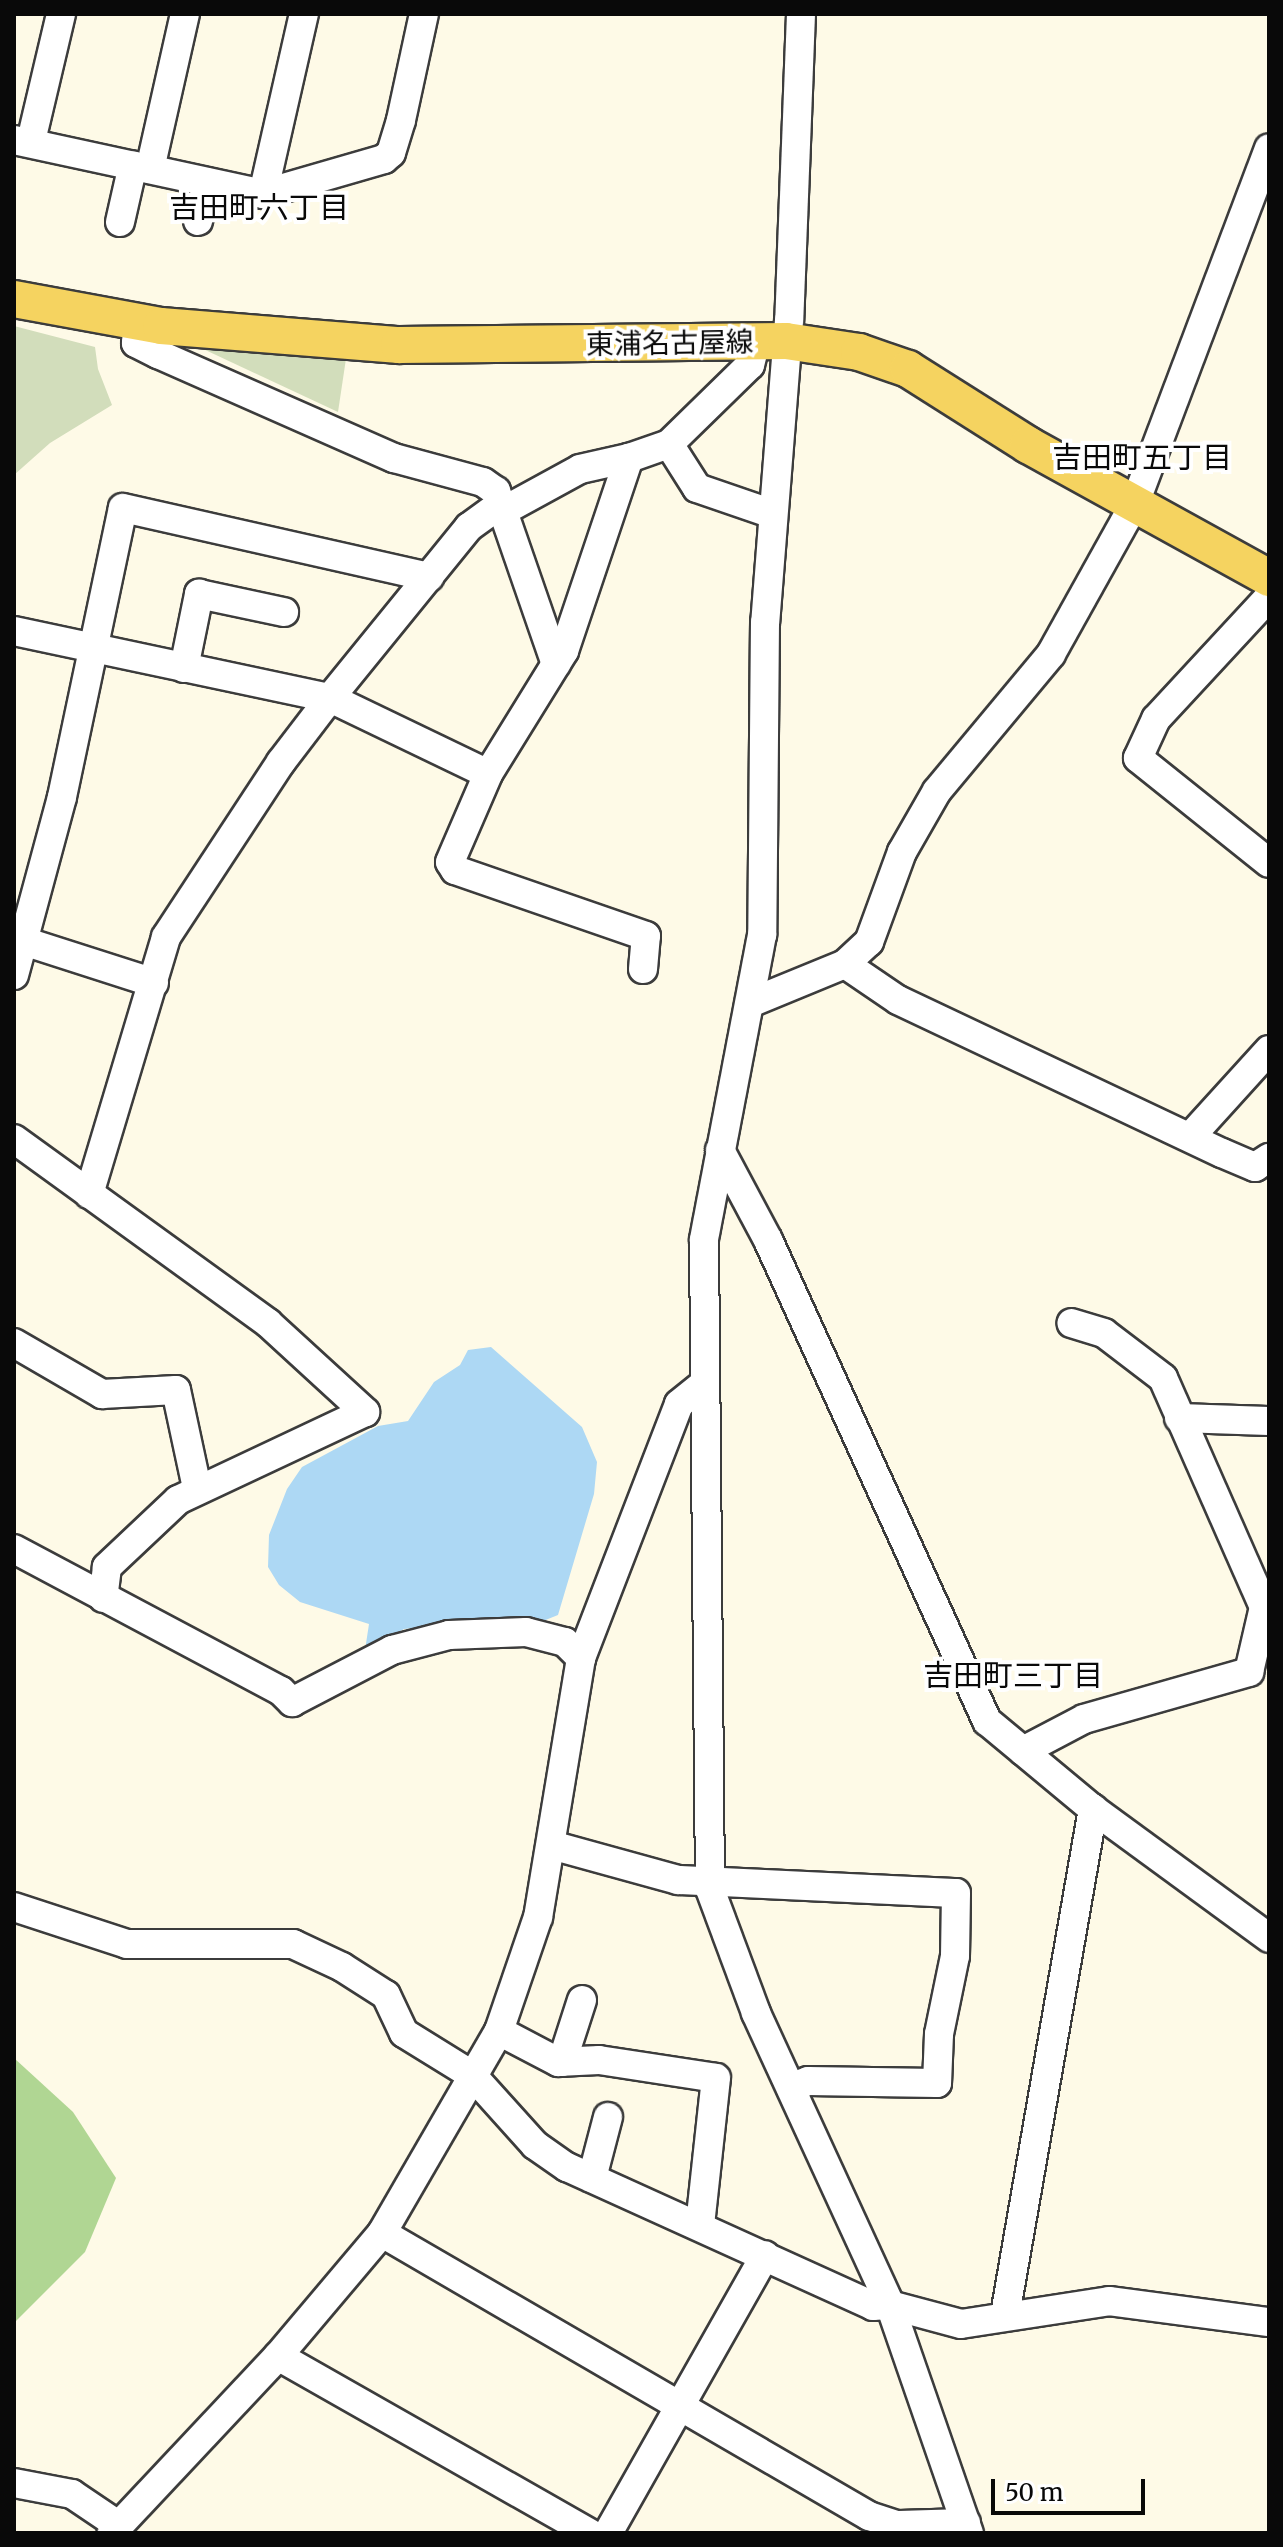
<!DOCTYPE html>
<html>
<head>
<meta charset="utf-8">
<style>
  body { margin:0 }
  #map { position:relative; width:1283px; height:2547px; overflow:hidden; background:#fefae7; font-family:Merriweather,"Noto Sans JP",serif }
  div>[style] { position:absolute }
  .forest>* { inset:0; background:#b0d693 }
  .cemetery>* { inset:0; background:#d2ddbb }
  .water>* { inset:0; background:#add8f4 }
  .roads { filter:drop-shadow(2px 0 #3c3c3c) drop-shadow(-2px 0 #3c3c3c) drop-shadow(0 2px #3c3c3c) drop-shadow(0 -2px #3c3c3c) }
  .minor>* { height:28px; margin:-14px; padding:0 14px; transform-origin:14px; border-radius:14px; background:#fff }
  .major>* { height:36px; margin:-18px; padding:0 18px; transform-origin:18px; border-radius:18px; background:#f5d360 }
  span { translate:-50% -50%; white-space:nowrap; text-align:center; line-height:1.15; -webkit-text-stroke:8px #fff; paint-order:stroke }
  .street-label { font-size:28px; color:#090909 }
  .neighbourhood-label { font-size:30px; color:#090909 }
  .frame { position:absolute; inset:0; border:16px solid #090909; pointer-events:none }
  .scale { position:absolute; left:991px; top:2479px; width:154px; height:36px; box-sizing:border-box; border:4px solid #090909; border-top:0; padding-left:10px; font-size:24px; line-height:28px; white-space:nowrap; color:#090909; -webkit-text-stroke:6px #fff; paint-order:stroke }
</style>
</head>
<body>
<div id="map">
  <div class="forest">
    <div style="clip-path:polygon(14px 2058px,73px 2112px,116px 2178px,85px 2252px,14px 2323px)"></div>
  </div>
  <div class="cemetery">
    <div style="clip-path:polygon(14px 326px,95px 347px,98px 369px,112px 405px,50px 443px,14px 475px)"></div>
    <div style="clip-path:polygon(169px 333px,347px 352px,338px 412px)"></div>
  </div>
  <div class="water">
    <div style="clip-path:polygon(491px 1347px,582px 1427px,597px 1462px,594px 1494px,558px 1615px,538px 1623px,470px 1622px,404px 1629px,365px 1650px,369px 1624px,300px 1602px,279px 1585px,268px 1567px,269px 1535px,287px 1489px,302px 1467px,378px 1426px,408px 1421px,434px 1382px,460px 1365px,468px 1350px)"></div>
  </div>
  <div class="roads">
    <div class="minor">
      <div style="left:801px;top:14px;width:306px;rotate:92.2deg"></div>
      <div style="left:789px;top:320px;width:303px;rotate:94.5deg"></div>
      <div style="left:765px;top:622px;width:313px;rotate:90.5deg"></div>
      <div style="left:762px;top:935px;width:310px;rotate:100.8deg"></div>
      <div style="left:704px;top:1240px;width:649px;rotate:89.47deg"></div>
      <div style="left:710px;top:1889px;width:132px;rotate:69.6deg"></div>
      <div style="left:756px;top:2013px;width:321px;rotate:65.3deg"></div>
      <div style="left:890px;top:2305px;width:241px;rotate:70.9deg"></div>
      <div style="left:14px;top:140px;width:255px;rotate:12.2deg"></div>
      <div style="left:263px;top:194px;width:126px;rotate:-16.1deg"></div>
      <div style="left:384px;top:159px;width:9px;rotate:-41deg"></div>
      <div style="left:391px;top:153px;width:34px;rotate:-73deg"></div>
      <div style="left:401px;top:120px;width:108px;rotate:-77.8deg"></div>
      <div style="left:31px;top:141px;width:130px;rotate:-76.7deg"></div>
      <div style="left:150px;top:169px;width:159px;rotate:-77.3deg"></div>
      <div style="left:263px;top:194px;width:185px;rotate:-77.2deg"></div>
      <div style="left:198px;top:221px;width:40px;rotate:-77deg"></div>
      <div style="left:120px;top:222px;width:58px;rotate:-77.2deg"></div>
      <div style="left:138px;top:323px;width:20px;rotate:96deg"></div>
      <div style="left:136px;top:343px;width:25px;rotate:27deg"></div>
      <div style="left:158px;top:354px;width:258px;rotate:23.8deg"></div>
      <div style="left:394px;top:458px;width:92px;rotate:15.1deg"></div>
      <div style="left:483px;top:482px;width:16px;rotate:35deg"></div>
      <div style="left:496px;top:491px;width:183px;rotate:70.9deg"></div>
      <div style="left:669px;top:444px;width:52px;rotate:57.5deg"></div>
      <div style="left:697px;top:488px;width:80px;rotate:18.9deg"></div>
      <div style="left:505px;top:510px;width:85px;rotate:-28.7deg"></div>
      <div style="left:580px;top:469px;width:50px;rotate:-12.7deg"></div>
      <div style="left:1269px;top:597px;width:166px;rotate:132.8deg"></div>
      <div style="left:1156px;top:719px;width:43px;rotate:114.8deg"></div>
      <div style="left:1138px;top:758px;width:168px;rotate:38.7deg"></div>
      <div style="left:14px;top:631px;width:323px;rotate:12deg"></div>
      <div style="left:330px;top:698px;width:175px;rotate:25.7deg"></div>
      <div style="left:184px;top:668px;width:76px;rotate:-78.5deg"></div>
      <div style="left:199px;top:594px;width:87px;rotate:12deg"></div>
      <div style="left:14px;top:938px;width:147px;rotate:17.8deg"></div>
      <div style="left:845px;top:964px;width:64px;rotate:34.2deg"></div>
      <div style="left:898px;top:1000px;width:358px;rotate:25.3deg"></div>
      <div style="left:1222px;top:1153px;width:36px;rotate:23deg"></div>
      <div style="left:1255px;top:1167px;width:17px;rotate:-33deg"></div>
      <div style="left:643px;top:969px;width:33px;rotate:-85deg"></div>
      <div style="left:646px;top:936px;width:202px;rotate:-160.9deg"></div>
      <div style="left:455px;top:870px;width:9px;rotate:-122deg"></div>
      <div style="left:450px;top:862px;width:96px;rotate:-66.6deg"></div>
      <div style="left:488px;top:774px;width:145px;rotate:-58.3deg"></div>
      <div style="left:564px;top:651px;width:204px;rotate:-71.4deg"></div>
      <div style="left:629px;top:458px;width:42px;rotate:-19.3deg"></div>
      <div style="left:669px;top:444px;width:113px;rotate:-44.3deg"></div>
      <div style="left:750px;top:365px;width:25px;rotate:-76deg"></div>
      <div style="left:14px;top:975px;width:184px;rotate:-74.9deg"></div>
      <div style="left:62px;top:797px;width:295px;rotate:-78.1deg"></div>
      <div style="left:123px;top:508px;width:314px;rotate:12.7deg"></div>
      <div style="left:750px;top:1003px;width:103px;rotate:-22.3deg"></div>
      <div style="left:845px;top:964px;width:33px;rotate:-43deg"></div>
      <div style="left:869px;top:942px;width:96px;rotate:-69.9deg"></div>
      <div style="left:902px;top:852px;width:70px;rotate:-60.2deg"></div>
      <div style="left:937px;top:791px;width:178px;rotate:-50.2deg"></div>
      <div style="left:1051px;top:654px;width:173px;rotate:-60.9deg"></div>
      <div style="left:1135px;top:503px;width:379px;rotate:-69.3deg"></div>
      <div style="left:1191px;top:1136px;width:116px;rotate:-47.8deg"></div>
      <div style="left:14px;top:1139px;width:314px;rotate:35.9deg"></div>
      <div style="left:268px;top:1323px;width:132px;rotate:42.5deg"></div>
      <div style="left:365px;top:1412px;width:207px;rotate:154.8deg"></div>
      <div style="left:178px;top:1500px;width:98px;rotate:136.7deg"></div>
      <div style="left:107px;top:1567px;width:31px;rotate:97deg"></div>
      <div style="left:720px;top:1150px;width:102px;rotate:61.9deg"></div>
      <div style="left:768px;top:1240px;width:529px;rotate:65.52deg"></div>
      <div style="left:987px;top:1721px;width:138px;rotate:39.7deg"></div>
      <div style="left:1093px;top:1809px;width:218px;rotate:36.2deg"></div>
      <div style="left:89px;top:1194px;width:268px;rotate:-73.3deg"></div>
      <div style="left:166px;top:937px;width:209px;rotate:-56.7deg"></div>
      <div style="left:281px;top:762px;width:81px;rotate:-52.6deg"></div>
      <div style="left:330px;top:698px;width:220px;rotate:-50.9deg"></div>
      <div style="left:469px;top:527px;width:39px;rotate:-36deg"></div>
      <div style="left:14px;top:1343px;width:102px;rotate:30.1deg"></div>
      <div style="left:102px;top:1394px;width:74px;rotate:-3.1deg"></div>
      <div style="left:176px;top:1390px;width:100px;rotate:77.9deg"></div>
      <div style="left:1179px;top:1418px;width:90px;rotate:1.9deg"></div>
      <div style="left:14px;top:1549px;width:302px;rotate:28deg"></div>
      <div style="left:281px;top:1691px;width:16px;rotate:45deg"></div>
      <div style="left:292px;top:1702px;width:113px;rotate:-27.5deg"></div>
      <div style="left:392px;top:1650px;width:59px;rotate:-14.7deg"></div>
      <div style="left:449px;top:1635px;width:77px;rotate:-2.2deg"></div>
      <div style="left:526px;top:1632px;width:40px;rotate:14.4deg"></div>
      <div style="left:565px;top:1642px;width:23px;rotate:45deg"></div>
      <div style="left:581px;top:1658px;width:263px;rotate:99.4deg"></div>
      <div style="left:538px;top:1917px;width:120px;rotate:108.9deg"></div>
      <div style="left:499px;top:2031px;width:233px;rotate:120.1deg"></div>
      <div style="left:382px;top:2233px;width:161px;rotate:130.2deg"></div>
      <div style="left:278px;top:2356px;width:243px;rotate:133.2deg"></div>
      <div style="left:581px;top:1658px;width:272px;rotate:-68.9deg"></div>
      <div style="left:679px;top:1404px;width:32px;rotate:-39deg"></div>
      <div style="left:1023px;top:1751px;width:69px;rotate:-27.7deg"></div>
      <div style="left:1084px;top:1719px;width:172px;rotate:-15.9deg"></div>
      <div style="left:1249px;top:1672px;width:67px;rotate:-77deg"></div>
      <div style="left:1264px;top:1607px;width:250px;rotate:-113.8deg"></div>
      <div style="left:1163px;top:1378px;width:74px;rotate:-142.7deg"></div>
      <div style="left:1104px;top:1333px;width:34px;rotate:-163deg"></div>
      <div style="left:551px;top:1845px;width:132px;rotate:15.4deg"></div>
      <div style="left:678px;top:1880px;width:278px;rotate:2.7deg"></div>
      <div style="left:956px;top:1893px;width:63px;rotate:90.9deg"></div>
      <div style="left:955px;top:1956px;width:80px;rotate:101.6deg"></div>
      <div style="left:939px;top:2034px;width:49px;rotate:92.3deg"></div>
      <div style="left:937px;top:2083px;width:129px;rotate:-179.1deg"></div>
      <div style="left:808px;top:2081px;width:17px;rotate:159deg"></div>
      <div style="left:14px;top:1907px;width:119px;rotate:18.1deg"></div>
      <div style="left:127px;top:1944px;width:166px"></div>
      <div style="left:293px;top:1944px;width:54px;rotate:25.1deg"></div>
      <div style="left:342px;top:1967px;width:52px;rotate:32.5deg"></div>
      <div style="left:386px;top:1995px;width:42px;rotate:64.7deg"></div>
      <div style="left:404px;top:2033px;width:80px;rotate:31.7deg"></div>
      <div style="left:472px;top:2075px;width:94px;rotate:48deg"></div>
      <div style="left:535px;top:2145px;width:39px;rotate:35deg"></div>
      <div style="left:567px;top:2167px;width:336px;rotate:24.4deg"></div>
      <div style="left:873px;top:2306px;width:17px;rotate:-3deg"></div>
      <div style="left:890px;top:2305px;width:73px;rotate:15deg"></div>
      <div style="left:961px;top:2324px;width:150px;rotate:-8.8deg"></div>
      <div style="left:1109px;top:2301px;width:161px;rotate:7.5deg"></div>
      <div style="left:499px;top:2031px;width:67px;rotate:27.7deg"></div>
      <div style="left:558px;top:2062px;width:41px;rotate:-2.8deg"></div>
      <div style="left:599px;top:2060px;width:118px;rotate:8.7deg"></div>
      <div style="left:716px;top:2078px;width:148px;rotate:96.2deg"></div>
      <div style="left:562px;top:2062px;width:65px;rotate:-72.1deg"></div>
      <div style="left:592px;top:2178px;width:63px;rotate:-75.3deg"></div>
      <div style="left:382px;top:2233px;width:563px;rotate:30.16deg"></div>
      <div style="left:869px;top:2516px;width:29px;rotate:18deg"></div>
      <div style="left:897px;top:2525px;width:69px;rotate:-1.7deg"></div>
      <div style="left:1005px;top:2315px;width:514px;rotate:-80.13deg"></div>
      <div style="left:278px;top:2356px;width:358px;rotate:29.6deg"></div>
      <div style="left:14px;top:2483px;width:59px;rotate:10.7deg"></div>
      <div style="left:72px;top:2494px;width:55px;rotate:34deg"></div>
      <div style="left:608px;top:2533px;width:319px;rotate:-60.5deg"></div>
    </div>
    <div class="major">
      <div style="left:14px;top:299px;width:149px;rotate:10.4deg"></div>
      <div style="left:161px;top:326px;width:239px;rotate:4.6deg"></div>
      <div style="left:399px;top:345px;width:387px;rotate:-0.6deg"></div>
      <div style="left:786px;top:341px;width:74px;rotate:8.6deg"></div>
      <div style="left:859px;top:352px;width:52px;rotate:19.1deg"></div>
      <div style="left:908px;top:369px;width:142px;rotate:32.3deg"></div>
      <div style="left:1028px;top:445px;width:275px;rotate:28.9deg"></div>
    </div>
  </div>
  <div class="street-label">
    <span style="left:670px;top:343px;rotate:-1deg">東浦名古屋線</span>
  </div>
  <div class="neighbourhood-label">
    <span style="left:259px;top:207px">吉田町六丁目</span>
    <span style="left:1142px;top:457px">吉田町五丁目</span>
    <span style="left:1013px;top:1675px">吉田町三丁目</span>
  </div>
  <div class="frame"></div>
  <div class="scale">50 m</div>
</div>
</body>
</html>
